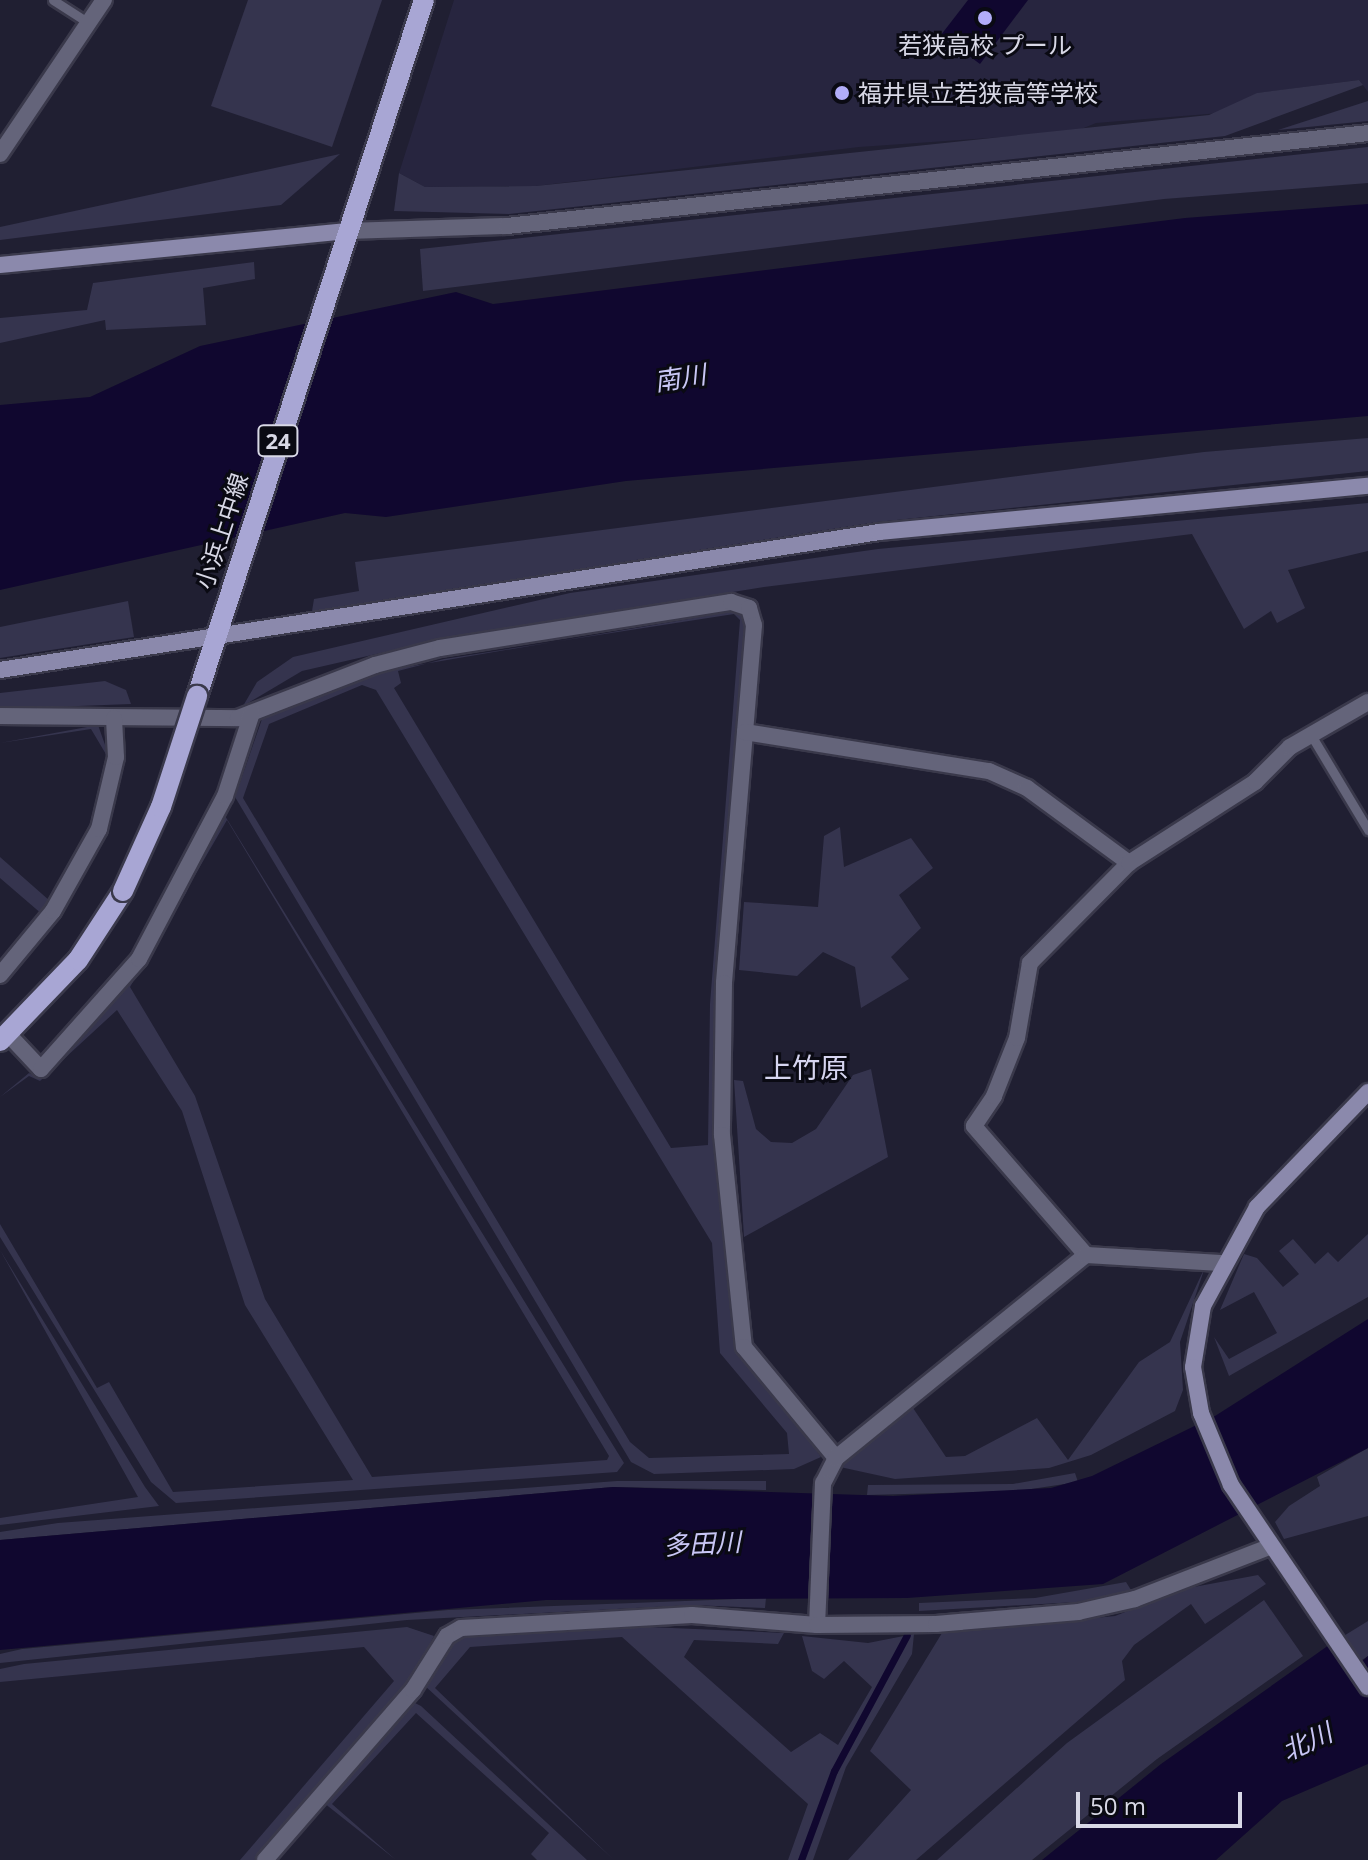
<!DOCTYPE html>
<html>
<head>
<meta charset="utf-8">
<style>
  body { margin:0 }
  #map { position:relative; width:1368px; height:1860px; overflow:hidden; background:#201f32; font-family:"Open Sans","Noto Sans JP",sans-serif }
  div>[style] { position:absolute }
  .built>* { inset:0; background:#27253f }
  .green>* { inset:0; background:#35344e }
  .water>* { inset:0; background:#10072f }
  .stream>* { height:7px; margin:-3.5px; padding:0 3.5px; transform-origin:3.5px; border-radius:3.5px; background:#10072f }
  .roads { filter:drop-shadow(2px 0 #3a394b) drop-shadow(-2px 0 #3a394b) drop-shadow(0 2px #3a394b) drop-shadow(0 -2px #3a394b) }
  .lane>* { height:9px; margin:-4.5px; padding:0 4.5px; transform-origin:4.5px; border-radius:4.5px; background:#64647a }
  .street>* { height:16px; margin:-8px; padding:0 8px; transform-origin:8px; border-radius:8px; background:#64647a }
  .secondary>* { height:16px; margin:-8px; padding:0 8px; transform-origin:8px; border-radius:8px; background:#8b89ac }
  .primary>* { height:20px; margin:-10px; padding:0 10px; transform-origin:10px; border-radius:10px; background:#a8a6d4 }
  .bridges { filter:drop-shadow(2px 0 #3a394b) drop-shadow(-2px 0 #3a394b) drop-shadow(0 2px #3a394b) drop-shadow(0 -2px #3a394b) }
  .primary-bridge>* { height:20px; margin:-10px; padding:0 10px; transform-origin:10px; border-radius:10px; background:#a8a6d4 }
  .dots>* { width:22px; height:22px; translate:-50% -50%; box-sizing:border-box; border:4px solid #0a0a13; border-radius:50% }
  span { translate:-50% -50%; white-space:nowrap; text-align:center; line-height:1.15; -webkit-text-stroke:6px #0a0a13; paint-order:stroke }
  .shield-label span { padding:2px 6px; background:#0a0a13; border:2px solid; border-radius:6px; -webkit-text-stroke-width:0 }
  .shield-label { font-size:22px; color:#d8d8e6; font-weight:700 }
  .poi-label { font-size:24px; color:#d8d8e6 }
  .left { translate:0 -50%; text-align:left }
  .street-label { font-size:24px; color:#d8d8e6 }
  .water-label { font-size:26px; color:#c9c7f5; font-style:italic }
  .quarter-label { font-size:28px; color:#d6d5f0 }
  .scale { position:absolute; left:1076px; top:1792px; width:166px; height:36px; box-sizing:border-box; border:4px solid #d8d8e6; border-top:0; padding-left:10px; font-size:24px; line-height:28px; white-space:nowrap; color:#d8d8e6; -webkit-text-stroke:6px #0a0a13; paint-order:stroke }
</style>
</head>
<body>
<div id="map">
  <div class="built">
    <div style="clip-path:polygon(454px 0,1368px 0,1368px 92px,1359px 80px,1258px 93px,1220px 113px,1096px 123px,1074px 132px,859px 147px,536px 186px,425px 187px,399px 173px)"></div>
  </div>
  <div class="green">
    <div style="clip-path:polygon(248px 0,382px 0,332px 147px,211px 106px)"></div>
    <div style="clip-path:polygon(1359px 80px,1363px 85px,1225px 136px,509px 214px,394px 211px,399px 173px,425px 187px,536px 186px,1209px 115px,1257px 93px)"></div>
    <div style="clip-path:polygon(1368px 101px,1368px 121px,1278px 130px)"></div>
    <div style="clip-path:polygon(1368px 147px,1368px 183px,1164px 199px,423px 291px,420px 249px)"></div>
    <div style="clip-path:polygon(340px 154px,281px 205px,0 240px,0 227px)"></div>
    <div style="clip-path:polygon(254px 262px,255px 279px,203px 288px,206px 325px,106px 330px,105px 320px,0 343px,0 318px,87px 310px,93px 283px)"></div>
    <div style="clip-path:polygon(1368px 438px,1368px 471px,877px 522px,312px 611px,314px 599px,359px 591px,355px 562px,1204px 452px)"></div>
    <div style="clip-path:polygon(1368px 503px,1368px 551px,1288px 570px,1305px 608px,1277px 623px,1271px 611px,1244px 629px,1192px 534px,764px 587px,442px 639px,302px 671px,243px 706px,257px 682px,293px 657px,570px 593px,878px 549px)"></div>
    <div style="clip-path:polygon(128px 601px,134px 637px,0 658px,0 627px)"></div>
    <div style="clip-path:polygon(evenodd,741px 610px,747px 620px,717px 983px,716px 1135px,735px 1334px,821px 1457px,794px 1469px,654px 1474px,631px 1462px,235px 797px,262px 719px,377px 672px,741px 610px,734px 614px,740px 620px,710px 1004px,708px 1145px,671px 1148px,394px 688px,401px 683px,398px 671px,444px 659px,734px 614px,741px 610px,362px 685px,376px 690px,712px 1243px,720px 1353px,787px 1433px,789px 1454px,649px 1458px,630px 1442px,243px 798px,269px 724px,362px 685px)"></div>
    <div style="clip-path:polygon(105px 681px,126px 690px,131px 704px,0 709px,0 693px)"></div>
    <div style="clip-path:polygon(98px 725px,109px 756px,94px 827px,43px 915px,0 878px,0 857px,50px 901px,93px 827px,107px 756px,91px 729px,0 743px)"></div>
    <div style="clip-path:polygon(evenodd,222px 811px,624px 1463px,617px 1472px,176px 1503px,151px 1482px,0 1237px,0 1224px,97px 1388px,109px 1382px,173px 1492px,353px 1480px,245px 1305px,182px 1111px,117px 1010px,40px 1081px,29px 1076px,0 1097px,29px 1073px,40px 1079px,125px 989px,186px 893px,222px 811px,227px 820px,609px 1456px,607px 1460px,372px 1477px,265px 1299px,195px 1096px,130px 987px,227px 820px)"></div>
    <div style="clip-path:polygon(840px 827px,844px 867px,911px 838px,933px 868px,899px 895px,921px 928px,891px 957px,909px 979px,861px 1008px,855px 967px,823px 952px,797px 976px,739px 970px,744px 902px,818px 907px,824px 836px)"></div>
    <div style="clip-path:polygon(871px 1069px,888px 1157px,744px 1237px,734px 1080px,743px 1081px,756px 1129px,771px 1142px,792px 1143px,816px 1129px,853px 1075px)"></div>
    <div style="clip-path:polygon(1368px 1234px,1368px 1297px,1229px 1376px,1214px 1337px,1229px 1359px,1277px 1333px,1254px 1292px,1220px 1310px,1244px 1254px,1257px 1258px,1283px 1287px,1299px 1274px,1279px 1251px,1293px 1239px,1315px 1264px,1328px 1252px,1338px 1262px)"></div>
    <div style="clip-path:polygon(0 1250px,145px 1487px,159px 1506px,0 1525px,0 1518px,138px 1497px)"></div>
    <div style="clip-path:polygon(1205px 1267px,1180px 1342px,1183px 1390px,1175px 1411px,1091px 1455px,1049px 1468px,895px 1479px,840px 1467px,913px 1408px,946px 1457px,965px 1456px,1037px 1418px,1068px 1460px,1139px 1362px,1170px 1342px)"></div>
    <div style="clip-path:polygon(1368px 1448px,1368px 1516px,1284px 1539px,1275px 1522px,1289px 1506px,1320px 1486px,1317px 1477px)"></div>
    <div style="clip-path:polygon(1075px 1473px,1078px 1482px,1018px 1491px,867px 1495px,868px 1485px,1013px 1484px)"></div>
    <div style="clip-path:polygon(617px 1481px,766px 1481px,766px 1490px,613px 1487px,0 1540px,0 1532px,58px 1523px)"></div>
    <div style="clip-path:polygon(1258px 1575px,1266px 1584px,1205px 1624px,1191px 1604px,1134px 1645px,1122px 1661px,1125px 1680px,916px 1860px,848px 1860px,911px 1790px,870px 1751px,942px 1633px,1115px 1616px,1183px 1589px)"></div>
    <div style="clip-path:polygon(1126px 1582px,1131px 1590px,1077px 1602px,919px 1611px,919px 1603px,1035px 1598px)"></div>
    <div style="clip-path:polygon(766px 1598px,765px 1608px,692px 1605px,407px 1620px,0 1663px,0 1654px,22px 1649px,448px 1610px)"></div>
    <div style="clip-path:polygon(1264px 1600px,1303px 1656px,1157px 1759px,1032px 1860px,937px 1860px,1067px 1743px)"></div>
    <div style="clip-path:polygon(1368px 1621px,1368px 1656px,1344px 1672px,1329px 1645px)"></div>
    <div style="clip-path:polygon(626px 1626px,784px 1633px,778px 1644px,694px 1640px,684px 1657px,791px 1752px,820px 1733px,838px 1745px,872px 1687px,844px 1661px,824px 1679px,812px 1671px,802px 1636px,868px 1643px,914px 1634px,912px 1654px,846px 1767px,813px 1860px,788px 1860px,808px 1804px,622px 1637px,470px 1647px,435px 1688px,614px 1860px,424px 1685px,454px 1643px,468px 1636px)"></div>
    <div style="clip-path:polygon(407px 1627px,434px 1636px,410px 1682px,255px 1860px,240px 1860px,394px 1681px,364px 1647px,0 1682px,0 1669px,24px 1664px)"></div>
    <div style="clip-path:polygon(415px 1703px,421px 1706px,587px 1860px,537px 1860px,531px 1854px,549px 1833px,416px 1713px,332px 1804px,396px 1860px,324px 1803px)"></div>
  </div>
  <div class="water">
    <div style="clip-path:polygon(968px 0,1028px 0,980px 64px,941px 35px)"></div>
    <div style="clip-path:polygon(1368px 204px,1368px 416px,626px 481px,386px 517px,345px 513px,0 590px,0 405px,90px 397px,200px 346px,456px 292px,493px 304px,1185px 218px)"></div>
    <div style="clip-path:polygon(1368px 1319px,1368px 1448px,1103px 1584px,907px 1598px,546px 1600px,0 1650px,0 1540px,613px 1487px,893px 1496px,1051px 1488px,1092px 1476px,1215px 1416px)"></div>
    <div style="clip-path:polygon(1329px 1645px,1348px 1674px,1368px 1656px,1368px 1764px,1282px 1801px,1216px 1860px,1042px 1860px,1161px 1764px)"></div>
  </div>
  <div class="stream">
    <div style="left:801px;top:1860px;width:95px;rotate:-69.7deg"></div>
    <div style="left:834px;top:1771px;width:154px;rotate:-61.8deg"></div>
  </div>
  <div class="roads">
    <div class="lane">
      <div style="left:53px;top:0;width:43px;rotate:32.6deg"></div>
      <div style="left:1311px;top:735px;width:111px;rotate:59deg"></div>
    </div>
    <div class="street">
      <div style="left:0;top:154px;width:186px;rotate:-56deg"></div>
      <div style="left:347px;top:231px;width:160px;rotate:-1.8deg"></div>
      <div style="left:507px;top:226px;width:866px;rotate:-6.16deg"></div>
      <div style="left:0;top:716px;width:238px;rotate:0.5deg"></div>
      <div style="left:238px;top:718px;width:147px;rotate:-21.1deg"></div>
      <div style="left:375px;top:665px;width:67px;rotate:-14.7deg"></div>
      <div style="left:440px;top:648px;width:295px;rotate:-9deg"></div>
      <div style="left:731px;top:602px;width:19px;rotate:18deg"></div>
      <div style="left:749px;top:608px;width:18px;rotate:74deg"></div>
      <div style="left:754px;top:625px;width:359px;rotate:94.8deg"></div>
      <div style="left:724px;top:983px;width:152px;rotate:90.8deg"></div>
      <div style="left:722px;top:1135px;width:213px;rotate:84.1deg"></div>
      <div style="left:744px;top:1347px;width:144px;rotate:50.3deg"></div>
      <div style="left:836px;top:1458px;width:28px;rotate:117deg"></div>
      <div style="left:823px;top:1483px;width:142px;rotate:92.4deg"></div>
      <div style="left:745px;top:732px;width:247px;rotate:9.1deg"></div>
      <div style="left:989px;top:771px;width:42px;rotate:24.1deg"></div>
      <div style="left:1027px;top:788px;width:127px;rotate:36.3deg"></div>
      <div style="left:0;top:975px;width:83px;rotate:-50.4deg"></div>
      <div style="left:53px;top:911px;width:94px;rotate:-60.7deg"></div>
      <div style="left:99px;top:829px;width:74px;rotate:-76.7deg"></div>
      <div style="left:116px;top:757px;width:39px;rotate:-93deg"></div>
      <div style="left:8px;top:1034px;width:48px;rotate:46.7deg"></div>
      <div style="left:41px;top:1069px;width:147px;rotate:-48.3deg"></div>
      <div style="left:139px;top:959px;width:184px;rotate:-62.2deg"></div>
      <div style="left:225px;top:796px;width:87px;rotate:-72deg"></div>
      <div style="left:1086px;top:1255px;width:171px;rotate:-131deg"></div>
      <div style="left:974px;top:1126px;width:36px;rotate:-56deg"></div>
      <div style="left:994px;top:1096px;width:62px;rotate:-68.4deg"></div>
      <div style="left:1017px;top:1038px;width:76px;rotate:-80.2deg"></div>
      <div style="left:1030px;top:963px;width:141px;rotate:-45.3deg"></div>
      <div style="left:1129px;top:863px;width:150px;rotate:-32.7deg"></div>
      <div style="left:1255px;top:782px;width:49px;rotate:-45deg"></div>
      <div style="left:1290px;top:747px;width:90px;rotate:-30deg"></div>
      <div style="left:836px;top:1458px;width:322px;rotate:-39.1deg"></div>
      <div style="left:1086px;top:1255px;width:135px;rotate:3.4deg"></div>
      <div style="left:265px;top:1860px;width:225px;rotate:-49deg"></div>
      <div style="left:413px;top:1690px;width:64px;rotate:-57.8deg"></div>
      <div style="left:447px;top:1636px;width:16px;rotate:-30deg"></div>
      <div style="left:461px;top:1628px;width:231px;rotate:-3.2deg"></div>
      <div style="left:692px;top:1615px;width:125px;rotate:4.6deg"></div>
      <div style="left:817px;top:1625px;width:119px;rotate:-0.5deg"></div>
      <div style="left:936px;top:1624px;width:143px;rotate:-4.8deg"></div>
      <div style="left:1078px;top:1612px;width:58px;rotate:-12.8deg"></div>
      <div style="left:1135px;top:1599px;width:144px;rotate:-21.2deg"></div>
    </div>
    <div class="secondary">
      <div style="left:0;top:265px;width:349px;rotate:-5.6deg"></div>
      <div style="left:0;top:670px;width:890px;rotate:-8.92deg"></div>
      <div style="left:879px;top:532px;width:491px;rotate:-5.4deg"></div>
      <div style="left:1368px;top:1092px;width:160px;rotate:134deg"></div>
      <div style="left:1257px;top:1207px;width:113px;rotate:118.6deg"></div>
      <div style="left:1203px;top:1306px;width:62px;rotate:99.3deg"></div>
      <div style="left:1193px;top:1367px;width:47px;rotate:80.1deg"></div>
      <div style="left:1201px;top:1413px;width:78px;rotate:67.4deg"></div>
      <div style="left:1231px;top:1485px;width:244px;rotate:55.9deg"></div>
    </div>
    <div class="primary">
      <div style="left:197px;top:696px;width:732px;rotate:-71.94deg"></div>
      <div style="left:0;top:1041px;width:112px;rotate:-46.1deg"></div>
      <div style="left:78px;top:960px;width:82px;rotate:-56.9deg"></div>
    </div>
  </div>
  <div class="bridges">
    <div class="primary-bridge">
      <div style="left:123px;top:891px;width:92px;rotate:-65.7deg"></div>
      <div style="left:161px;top:807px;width:117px;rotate:-72deg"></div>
    </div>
  </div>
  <div class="dots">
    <div style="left:985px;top:18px;background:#b2adf9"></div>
    <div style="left:842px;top:93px;background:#b2adf9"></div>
  </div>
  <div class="shield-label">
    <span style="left:278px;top:441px">24</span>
  </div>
  <div class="poi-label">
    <span style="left:985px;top:45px">若狭高校 プール</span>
    <span class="left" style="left:858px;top:93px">福井県立若狭高等学校</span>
  </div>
  <div class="street-label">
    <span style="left:221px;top:531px;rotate:-72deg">小浜上中線</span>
  </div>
  <div class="water-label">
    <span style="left:680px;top:378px;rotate:-9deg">南川</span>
    <span style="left:702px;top:1544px;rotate:-3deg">多田川</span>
    <span style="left:1307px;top:1742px;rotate:-25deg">北川</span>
  </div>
  <div class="quarter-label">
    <span style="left:806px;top:1067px">上竹原</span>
  </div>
  <div class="scale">50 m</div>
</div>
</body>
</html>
